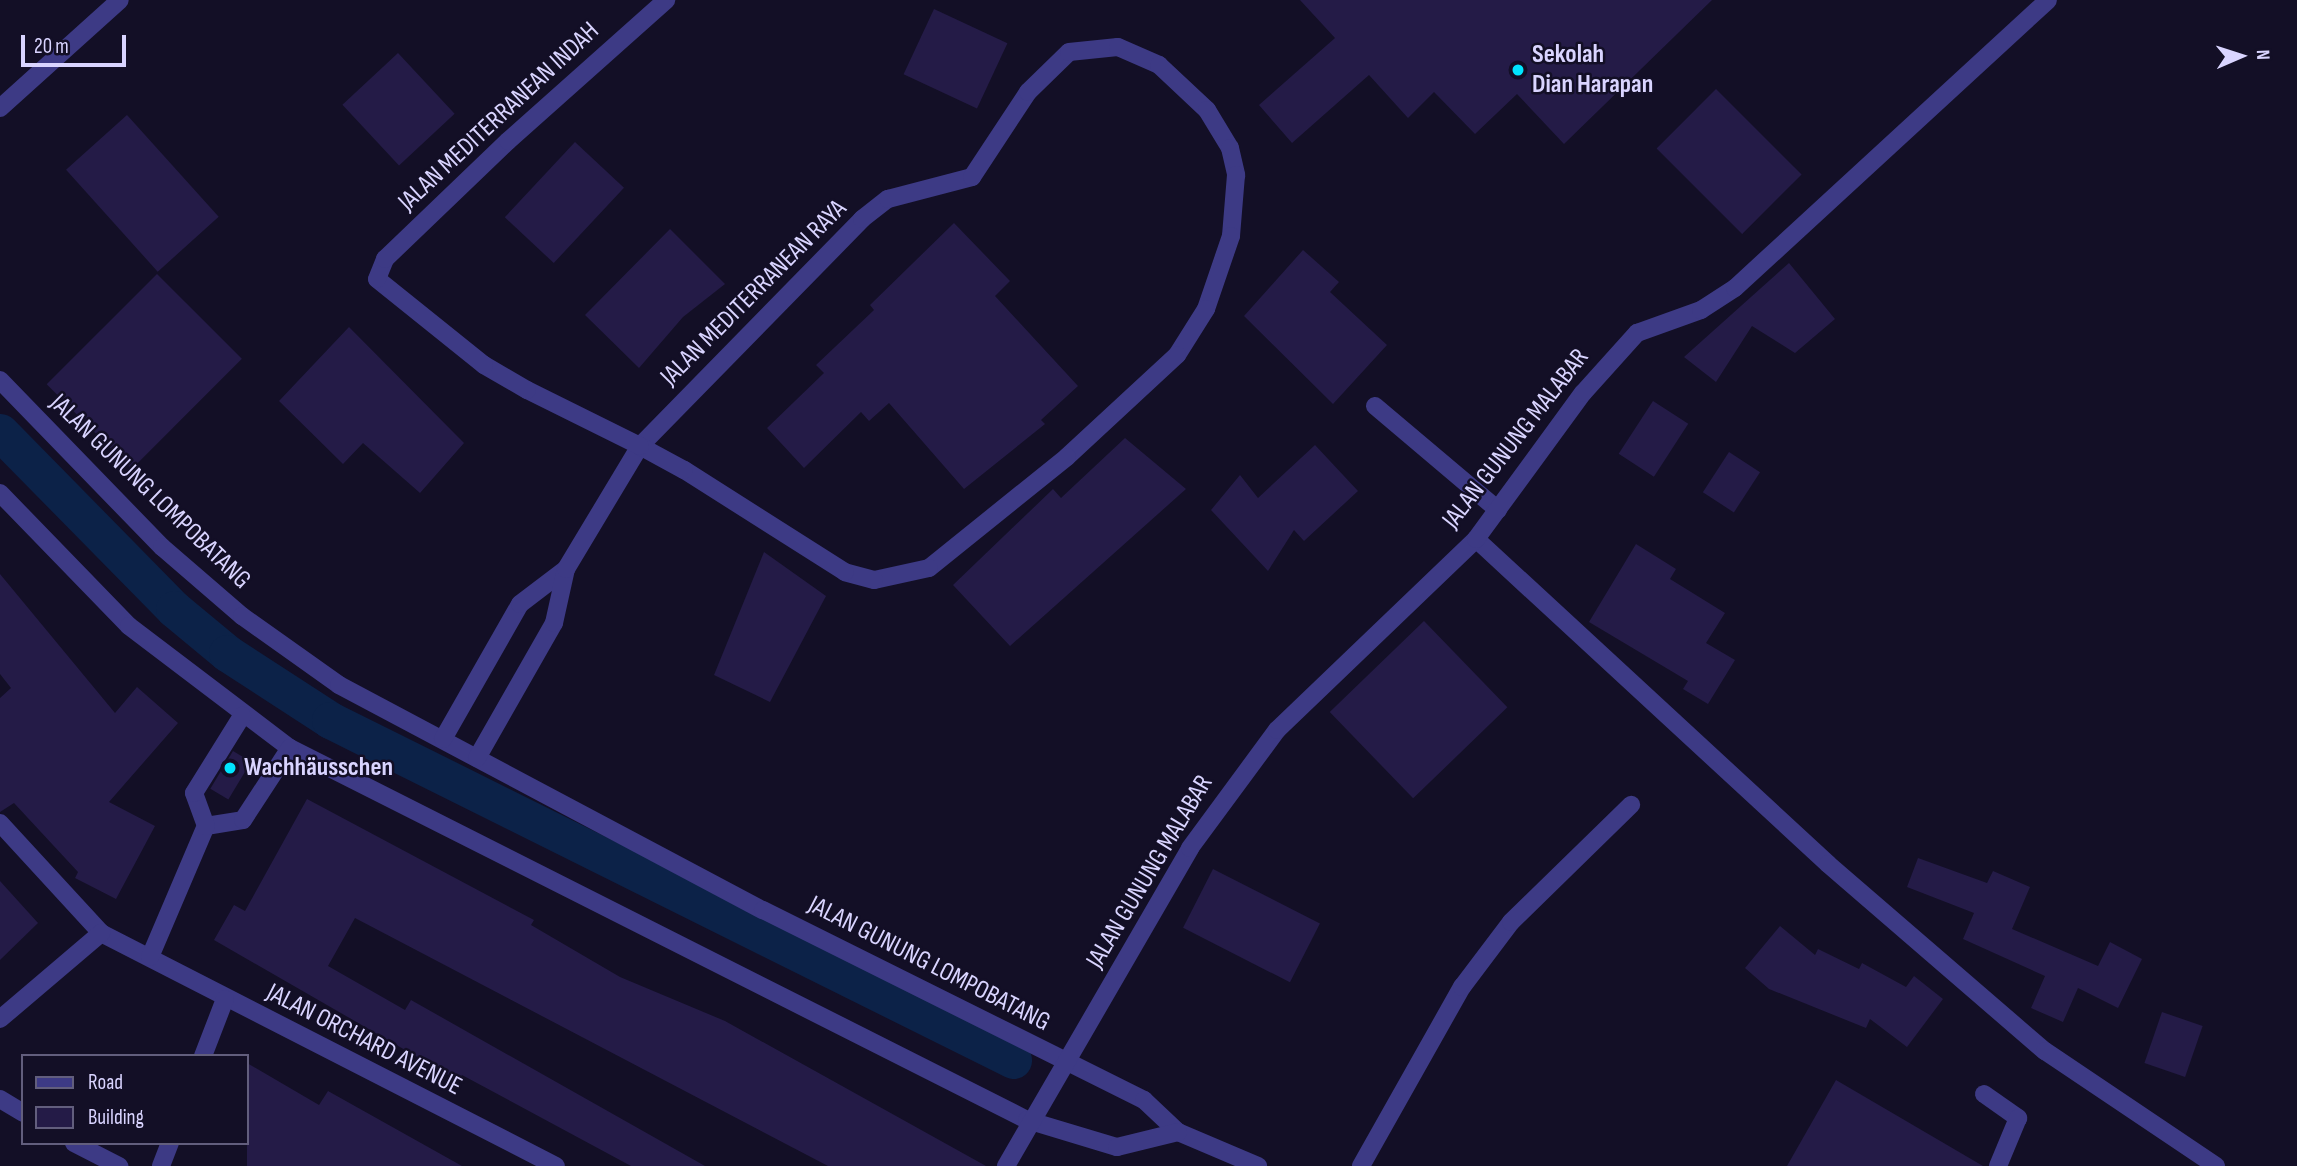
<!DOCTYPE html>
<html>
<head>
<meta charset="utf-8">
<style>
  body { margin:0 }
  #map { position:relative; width:2297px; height:1166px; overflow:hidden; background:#130f26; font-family:"Sofia Sans Condensed",sans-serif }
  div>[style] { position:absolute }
  .canal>* { height:37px; margin:-18.5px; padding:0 18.5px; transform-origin:18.5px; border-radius:18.5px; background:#0c2248 }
  .building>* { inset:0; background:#241b47; transform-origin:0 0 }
  .minor>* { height:18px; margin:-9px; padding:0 9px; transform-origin:9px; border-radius:9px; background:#3d3a85 }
  .dots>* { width:19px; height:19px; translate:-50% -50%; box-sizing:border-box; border:4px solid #130f26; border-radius:50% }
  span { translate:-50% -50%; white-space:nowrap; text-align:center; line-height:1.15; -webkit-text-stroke:5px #130f26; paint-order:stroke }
  .poi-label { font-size:26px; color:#d9d4ff; font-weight:700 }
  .left { translate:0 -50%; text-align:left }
  .street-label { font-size:26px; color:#d9d4ff }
  .legend { position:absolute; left:21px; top:1054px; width:228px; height:91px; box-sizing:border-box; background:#130f26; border:2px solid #625e7d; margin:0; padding:9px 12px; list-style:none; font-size:21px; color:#d9d4ff }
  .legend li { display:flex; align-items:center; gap:14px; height:35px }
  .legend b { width:35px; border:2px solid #625e7d }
  .north { position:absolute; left:2206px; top:21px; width:70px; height:70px; -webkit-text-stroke:5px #130f26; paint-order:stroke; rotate:87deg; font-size:19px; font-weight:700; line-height:28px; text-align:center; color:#d9d4ff }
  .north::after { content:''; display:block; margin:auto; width:24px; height:32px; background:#d9d4ff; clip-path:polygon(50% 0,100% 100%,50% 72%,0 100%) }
  .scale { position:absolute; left:21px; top:35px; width:105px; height:32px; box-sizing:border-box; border:4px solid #d9d4ff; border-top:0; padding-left:9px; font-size:21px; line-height:24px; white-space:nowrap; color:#d9d4ff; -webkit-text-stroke:5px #130f26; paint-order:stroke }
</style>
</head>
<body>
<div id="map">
  <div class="canal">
    <div style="left:0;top:432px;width:248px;rotate:45.5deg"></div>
    <div style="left:174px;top:609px;width:69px;rotate:39.7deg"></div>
    <div style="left:227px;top:653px;width:123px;rotate:33deg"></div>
    <div style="left:330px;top:720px;width:763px;rotate:26.46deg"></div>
  </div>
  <div class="building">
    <div style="clip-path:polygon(1300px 0,1712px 0,1564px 144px,1517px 94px,1475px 134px,1434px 92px,1408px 118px,1369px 75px,1292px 143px,1259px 105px,1335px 38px)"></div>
    <div style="left:934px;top:9px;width:81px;height:72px;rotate:25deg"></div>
    <div style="left:398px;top:53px;width:83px;height:76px;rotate:47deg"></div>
    <div style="left:1716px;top:89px;width:121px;height:84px;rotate:45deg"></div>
    <div style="left:127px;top:115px;width:137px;height:82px;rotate:48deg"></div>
    <div style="left:575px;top:142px;width:67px;height:103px;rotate:43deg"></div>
    <div style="clip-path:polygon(954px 223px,1010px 281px,995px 296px,1078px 386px,1041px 420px,1045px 424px,964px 489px,889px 403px,869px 421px,861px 412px,804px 468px,767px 428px,824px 373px,816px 365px,874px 310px,870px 305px)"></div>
    <div style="clip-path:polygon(670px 229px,725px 284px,683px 317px,639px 368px,585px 315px)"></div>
    <div style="clip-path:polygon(1303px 250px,1339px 282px,1330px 292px,1387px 345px,1333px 404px,1244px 316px)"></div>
    <div style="clip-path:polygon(1789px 263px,1835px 319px,1795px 353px,1752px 326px,1716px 382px,1684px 357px)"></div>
    <div style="left:157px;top:274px;width:120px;height:156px;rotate:45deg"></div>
    <div style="clip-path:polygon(349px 327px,464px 443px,420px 493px,363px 443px,343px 464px,279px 401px)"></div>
    <div style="left:1653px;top:401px;width:42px;height:63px;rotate:33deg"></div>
    <div style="clip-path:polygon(1125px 438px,1186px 489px,1010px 646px,953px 585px,1053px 489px,1061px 498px)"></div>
    <div style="clip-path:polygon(1315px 445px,1358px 491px,1304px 541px,1294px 530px,1268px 571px,1211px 510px,1240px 475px,1258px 498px)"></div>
    <div style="left:1729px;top:452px;width:37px;height:48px;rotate:33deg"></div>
    <div style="clip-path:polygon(1636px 544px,1676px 569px,1670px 579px,1725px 613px,1706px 643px,1735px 660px,1708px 704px,1683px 689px,1688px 681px,1589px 622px)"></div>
    <div style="clip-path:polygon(764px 552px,826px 596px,770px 702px,714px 675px)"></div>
    <div style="clip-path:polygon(0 574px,115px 713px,137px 687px,178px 723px,109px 802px,155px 826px,116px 899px,75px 878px,78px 872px,14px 803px,0 812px,0 698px,11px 688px,0 674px)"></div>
    <div style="left:1424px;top:621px;width:120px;height:131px;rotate:46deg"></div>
    <div style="left:233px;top:751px;width:21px;height:44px;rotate:31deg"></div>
    <div style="clip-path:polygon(307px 799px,534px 920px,531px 925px,620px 977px,725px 1021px,986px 1166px,828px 1166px,355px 918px,328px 966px,405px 1010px,411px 1000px,705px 1166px,631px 1166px,462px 1075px,459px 1081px,214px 940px,234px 905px,245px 911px)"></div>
    <div style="clip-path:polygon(1918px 858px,1987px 883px,1993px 871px,2030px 887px,2012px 929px,2098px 966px,2110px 942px,2142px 959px,2118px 1008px,2078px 988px,2063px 1022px,2031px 1008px,2045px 976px,1963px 939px,1974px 913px,1907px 887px)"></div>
    <div style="left:1213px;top:869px;width:120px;height:66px;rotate:27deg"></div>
    <div style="clip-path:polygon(0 881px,38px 923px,0 960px)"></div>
    <div style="clip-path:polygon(1780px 926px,1815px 955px,1818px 949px,1859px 969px,1862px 963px,1906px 987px,1914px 976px,1943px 999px,1907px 1047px,1870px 1019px,1866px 1028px,1769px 989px,1745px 968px)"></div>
    <div style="left:2162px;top:1012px;width:43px;height:54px;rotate:19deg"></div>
    <div style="clip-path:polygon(247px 1063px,319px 1105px,328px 1091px,462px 1166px,247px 1166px)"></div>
    <div style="clip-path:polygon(1836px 1080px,1983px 1166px,1787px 1166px)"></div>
  </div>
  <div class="minor">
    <div style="left:0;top:108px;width:161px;rotate:-42deg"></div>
    <div style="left:0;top:380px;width:233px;rotate:45.9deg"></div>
    <div style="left:162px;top:547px;width:106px;rotate:40.8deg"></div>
    <div style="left:242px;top:616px;width:119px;rotate:35.4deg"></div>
    <div style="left:339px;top:685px;width:480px;rotate:28deg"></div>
    <div style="left:763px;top:910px;width:426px;rotate:26.5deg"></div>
    <div style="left:1144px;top:1100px;width:47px;rotate:43.3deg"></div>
    <div style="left:1178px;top:1132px;width:87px;rotate:23deg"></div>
    <div style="left:1375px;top:406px;width:161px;rotate:40.2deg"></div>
    <div style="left:0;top:493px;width:185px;rotate:45.9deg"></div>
    <div style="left:129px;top:626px;width:202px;rotate:37.2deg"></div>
    <div style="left:290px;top:748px;width:826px;rotate:26.78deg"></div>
    <div style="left:1027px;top:1120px;width:94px;rotate:16.7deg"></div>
    <div style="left:1117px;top:1147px;width:63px;rotate:-13.8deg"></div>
    <div style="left:1476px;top:539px;width:479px;rotate:42.7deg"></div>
    <div style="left:1828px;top:864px;width:286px;rotate:40.8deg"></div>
    <div style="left:2045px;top:1051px;width:206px;rotate:33.9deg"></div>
    <div style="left:443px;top:739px;width:155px;rotate:-60.3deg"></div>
    <div style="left:520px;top:604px;width:58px;rotate:-37.3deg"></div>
    <div style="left:477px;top:758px;width:155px;rotate:-60.3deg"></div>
    <div style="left:554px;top:623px;width:55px;rotate:-77.5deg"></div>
    <div style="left:566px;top:569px;width:144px;rotate:-59deg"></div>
    <div style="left:640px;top:446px;width:318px;rotate:-45.6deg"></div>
    <div style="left:862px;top:219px;width:33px;rotate:-38deg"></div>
    <div style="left:888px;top:199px;width:87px;rotate:-14.7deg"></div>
    <div style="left:972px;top:177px;width:102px;rotate:-56.6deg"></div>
    <div style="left:1028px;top:92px;width:57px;rotate:-44.3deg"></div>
    <div style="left:1069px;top:52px;width:49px;rotate:-5.8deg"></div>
    <div style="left:1118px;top:47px;width:45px;rotate:23.7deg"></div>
    <div style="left:1159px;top:65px;width:66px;rotate:43.2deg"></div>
    <div style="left:1207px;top:110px;width:44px;rotate:58.8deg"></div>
    <div style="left:1230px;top:148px;width:28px;rotate:77deg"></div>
    <div style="left:1236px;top:175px;width:61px;rotate:94.7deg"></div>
    <div style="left:1231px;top:236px;width:77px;rotate:108.9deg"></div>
    <div style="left:1206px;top:309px;width:54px;rotate:122.2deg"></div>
    <div style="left:1177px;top:355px;width:150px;rotate:137.2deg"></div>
    <div style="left:1067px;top:457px;width:177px;rotate:141.2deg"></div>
    <div style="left:929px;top:568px;width:56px;rotate:167.7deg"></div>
    <div style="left:874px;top:580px;width:30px;rotate:-165deg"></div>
    <div style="left:845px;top:572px;width:191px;rotate:-147.6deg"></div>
    <div style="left:684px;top:470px;width:50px;rotate:-151.4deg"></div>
    <div style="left:640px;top:446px;width:126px;rotate:-153.6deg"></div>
    <div style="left:527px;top:390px;width:50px;rotate:-149.8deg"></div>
    <div style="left:484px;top:365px;width:137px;rotate:-141.2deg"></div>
    <div style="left:377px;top:279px;width:22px;rotate:-68deg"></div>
    <div style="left:385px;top:259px;width:170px;rotate:-43.8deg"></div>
    <div style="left:508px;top:141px;width:212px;rotate:-41.7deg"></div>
    <div style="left:0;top:823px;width:149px;rotate:47.4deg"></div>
    <div style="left:101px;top:933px;width:511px;rotate:27.12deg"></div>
    <div style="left:206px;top:826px;width:37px;rotate:-9deg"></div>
    <div style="left:243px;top:820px;width:86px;rotate:-56.9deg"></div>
    <div style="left:150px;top:957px;width:142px;rotate:-66.9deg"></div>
    <div style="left:206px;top:826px;width:35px;rotate:-110deg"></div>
    <div style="left:194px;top:793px;width:91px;rotate:-58.1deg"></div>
    <div style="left:0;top:1019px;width:133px;rotate:-40.4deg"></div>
    <div style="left:203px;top:1056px;width:61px;rotate:-68.9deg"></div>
    <div style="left:1984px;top:1094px;width:42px;rotate:35.2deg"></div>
    <div style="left:2018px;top:1118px;width:52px;rotate:112.6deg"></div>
    <div style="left:0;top:1099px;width:27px;rotate:31deg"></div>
    <div style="left:74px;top:1143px;width:51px;rotate:27.1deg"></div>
    <div style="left:161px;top:1166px;width:25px;rotate:-69deg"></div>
    <div style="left:1006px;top:1166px;width:367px;rotate:-59.9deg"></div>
    <div style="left:1190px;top:848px;width:147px;rotate:-53.6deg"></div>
    <div style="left:1277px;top:730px;width:276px;rotate:-43.8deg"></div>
    <div style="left:1476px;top:539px;width:181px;rotate:-53.8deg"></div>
    <div style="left:1583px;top:393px;width:81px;rotate:-48deg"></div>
    <div style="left:1637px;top:333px;width:68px;rotate:-19.8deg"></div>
    <div style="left:1701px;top:310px;width:40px;rotate:-32.9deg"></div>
    <div style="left:1735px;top:288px;width:425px;rotate:-42.6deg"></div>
    <div style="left:1361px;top:1166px;width:206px;rotate:-60.6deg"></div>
    <div style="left:1462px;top:987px;width:81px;rotate:-53deg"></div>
    <div style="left:1511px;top:922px;width:168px;rotate:-44.3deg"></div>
  </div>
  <div class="dots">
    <div style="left:1518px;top:70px;background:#00e5ff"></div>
    <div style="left:230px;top:768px;background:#00e5ff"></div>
  </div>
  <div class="poi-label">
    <span class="left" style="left:1532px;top:70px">Sekolah<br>Dian Harapan</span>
    <span class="left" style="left:244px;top:768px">Wachhäusschen</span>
  </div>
  <div class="street-label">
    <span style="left:499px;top:117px;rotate:-43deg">JALAN MEDITERRANEAN INDAH</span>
    <span style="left:754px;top:293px;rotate:-45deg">JALAN MEDITERRANEAN RAYA</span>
    <span style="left:1516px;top:439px;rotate:-52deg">JALAN GUNUNG MALABAR</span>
    <span style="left:150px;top:492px;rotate:44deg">JALAN GUNUNG LOMPOBATANG</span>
    <span style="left:1150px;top:872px;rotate:-59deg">JALAN GUNUNG MALABAR</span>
    <span style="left:929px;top:964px;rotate:27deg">JALAN GUNUNG LOMPOBATANG</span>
    <span style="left:364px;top:1040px;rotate:27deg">JALAN ORCHARD AVENUE</span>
  </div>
  <ul class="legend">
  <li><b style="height:9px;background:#3d3a85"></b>Road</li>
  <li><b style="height:19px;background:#241b47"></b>Building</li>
  </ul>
  <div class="north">N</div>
  <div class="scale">20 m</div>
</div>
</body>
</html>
